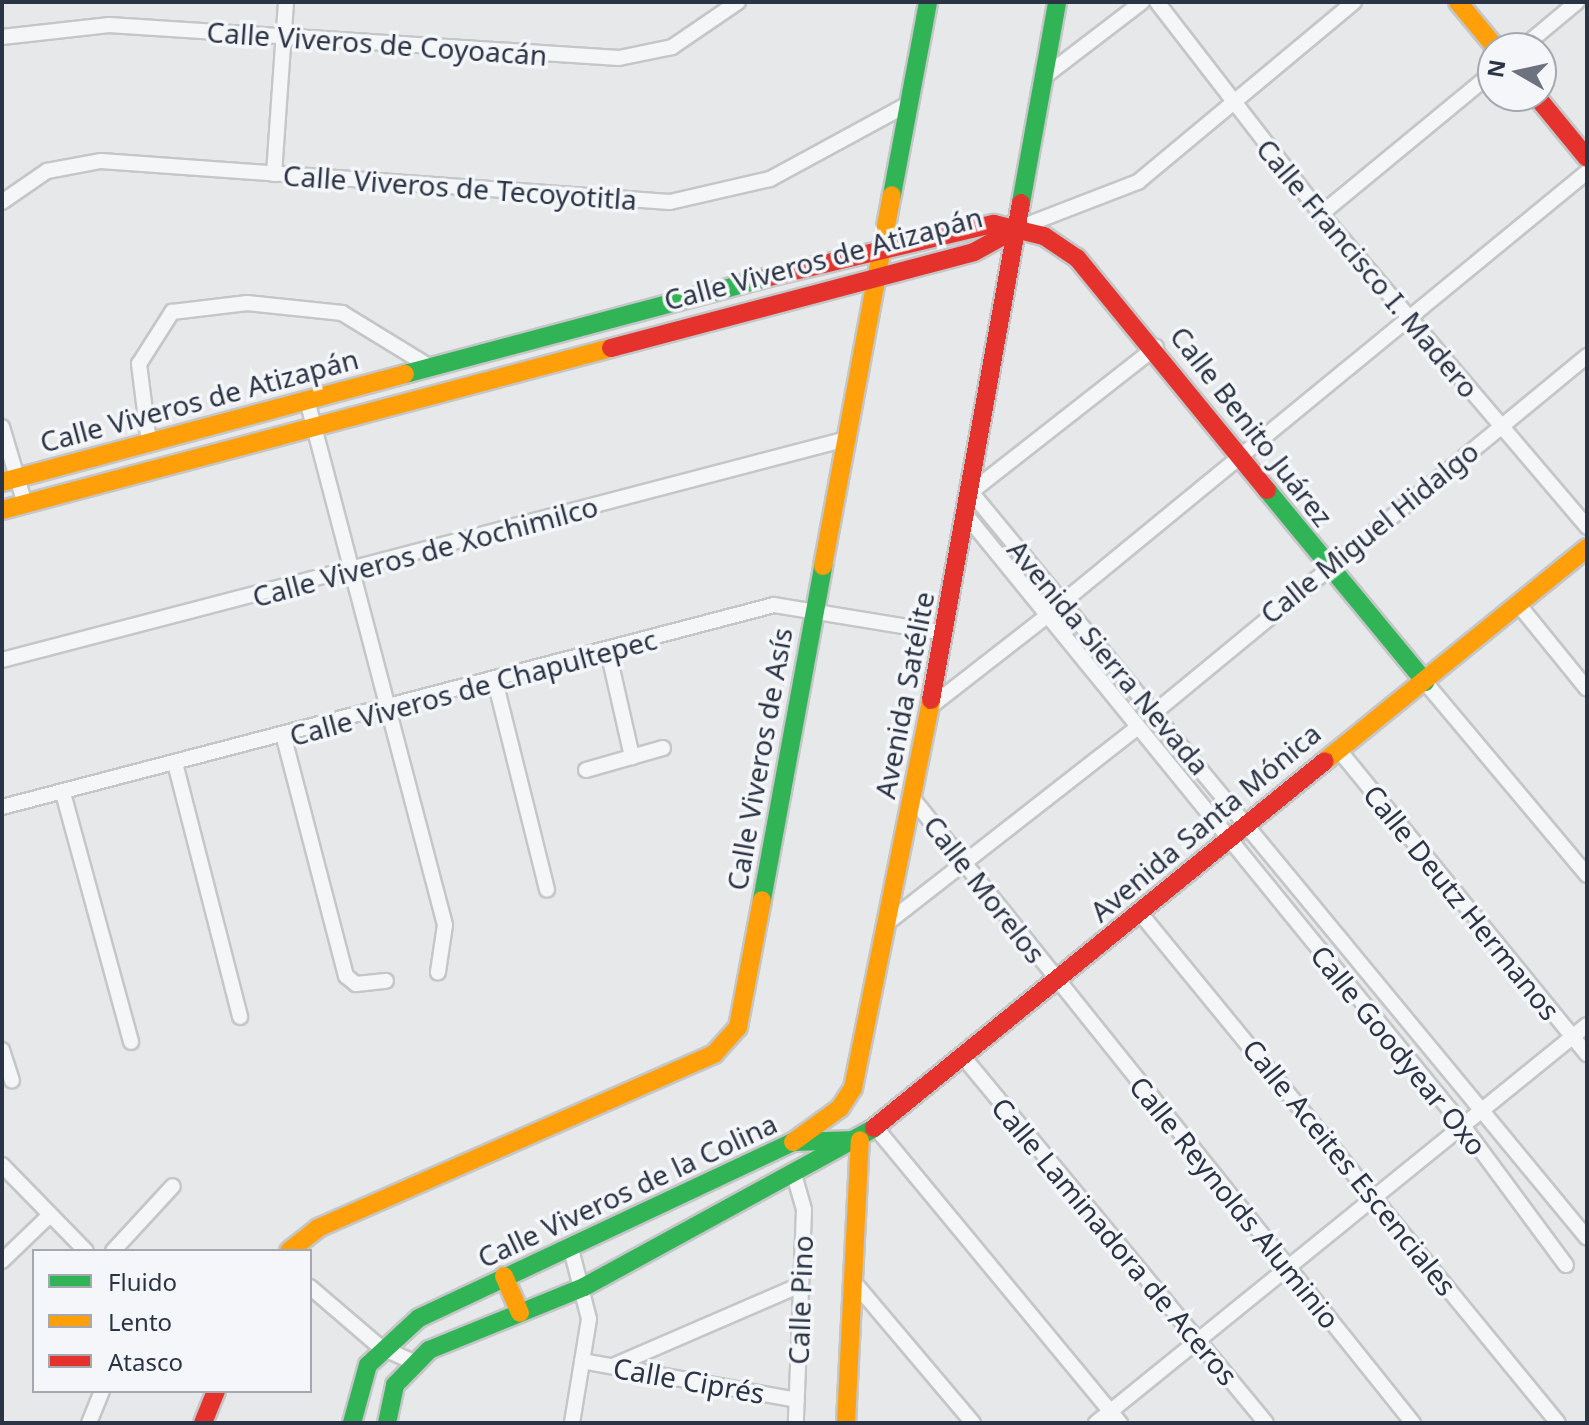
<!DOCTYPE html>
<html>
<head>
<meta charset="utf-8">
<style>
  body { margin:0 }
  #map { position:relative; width:1589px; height:1425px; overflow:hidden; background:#e6e8ea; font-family:"Noto Sans",sans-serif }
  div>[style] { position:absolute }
  .roads { filter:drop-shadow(2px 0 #c4c6c8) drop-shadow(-2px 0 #c4c6c8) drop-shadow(0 2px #c4c6c8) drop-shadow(0 -2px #c4c6c8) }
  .street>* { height:14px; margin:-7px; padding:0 7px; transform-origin:7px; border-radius:7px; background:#f5f6f7 }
  .fast>* { height:18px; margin:-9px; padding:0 9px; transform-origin:9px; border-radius:9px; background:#30b455 }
  .slow>* { height:18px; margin:-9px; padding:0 9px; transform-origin:9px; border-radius:9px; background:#ff9f0a }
  .jam>* { height:18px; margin:-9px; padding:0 9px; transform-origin:9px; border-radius:9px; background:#e5322d }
  span { translate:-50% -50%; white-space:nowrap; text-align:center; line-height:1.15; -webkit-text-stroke:7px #f4f6f9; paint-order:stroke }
  .street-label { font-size:28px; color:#2b3445 }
  .frame { position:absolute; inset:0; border:4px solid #2b3445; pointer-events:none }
  .legend { position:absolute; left:32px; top:1249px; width:280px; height:144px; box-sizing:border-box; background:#f4f6f9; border:2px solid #a4a8b1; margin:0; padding:10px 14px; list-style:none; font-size:24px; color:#2b3445 }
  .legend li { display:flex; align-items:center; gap:16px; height:40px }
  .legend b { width:40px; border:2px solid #a4a8b1 }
  .north { position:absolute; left:1477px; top:32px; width:80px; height:80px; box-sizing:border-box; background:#f4f6f9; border:2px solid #a4a8b1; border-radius:50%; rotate:279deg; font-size:22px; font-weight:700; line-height:32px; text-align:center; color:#2b3445 }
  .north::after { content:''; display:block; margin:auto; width:28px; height:36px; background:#6c737f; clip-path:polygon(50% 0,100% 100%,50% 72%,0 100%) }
</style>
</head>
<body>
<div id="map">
  <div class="roads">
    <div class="street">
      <div style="left:1157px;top:2px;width:268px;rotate:52.3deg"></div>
      <div style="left:1321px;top:214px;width:411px;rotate:49.6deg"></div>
      <div style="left:2px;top:37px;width:108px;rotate:-6.4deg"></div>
      <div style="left:109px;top:25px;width:511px;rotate:3.7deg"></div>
      <div style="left:619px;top:58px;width:54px;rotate:-11.7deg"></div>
      <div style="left:672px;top:47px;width:80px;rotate:-34.3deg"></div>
      <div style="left:1522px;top:48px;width:72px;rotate:-39.9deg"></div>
      <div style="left:1044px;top:77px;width:123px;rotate:-37.4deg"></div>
      <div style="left:274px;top:174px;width:172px;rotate:-86deg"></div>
      <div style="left:2px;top:202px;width:55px;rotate:-34.6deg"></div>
      <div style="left:47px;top:171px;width:55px;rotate:-10.5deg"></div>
      <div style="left:101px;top:161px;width:570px;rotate:4.12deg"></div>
      <div style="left:670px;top:202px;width:103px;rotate:-13deg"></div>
      <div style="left:770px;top:179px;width:157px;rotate:-28.5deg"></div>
      <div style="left:1321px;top:214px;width:223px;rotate:-39.5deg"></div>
      <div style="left:1016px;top:229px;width:131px;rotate:-21.1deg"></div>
      <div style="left:1138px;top:182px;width:281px;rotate:-39.8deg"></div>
      <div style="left:1156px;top:347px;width:235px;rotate:141.9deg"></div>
      <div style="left:971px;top:492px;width:967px;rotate:50.45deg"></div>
      <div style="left:307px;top:400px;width:543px;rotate:75.27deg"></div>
      <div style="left:445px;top:925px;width:48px;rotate:98.5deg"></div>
      <div style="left:2px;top:427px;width:80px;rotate:73.4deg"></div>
      <div style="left:149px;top:443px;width:80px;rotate:-97.2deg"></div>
      <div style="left:139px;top:364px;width:62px;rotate:-57.6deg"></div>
      <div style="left:172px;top:312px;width:76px;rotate:-6.8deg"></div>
      <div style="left:247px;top:303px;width:96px;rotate:6deg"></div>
      <div style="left:342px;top:313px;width:103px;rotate:31.5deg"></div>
      <div style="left:966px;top:515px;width:788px;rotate:50.87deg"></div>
      <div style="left:1463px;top:1126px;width:173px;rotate:53.5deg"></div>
      <div style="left:1063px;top:602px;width:678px;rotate:-39.37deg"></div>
      <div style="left:1518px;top:604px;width:109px;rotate:50.9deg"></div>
      <div style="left:608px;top:651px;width:109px;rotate:77.2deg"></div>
      <div style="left:2px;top:660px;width:873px;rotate:-14.66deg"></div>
      <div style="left:495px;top:681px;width:215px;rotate:76deg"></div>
      <div style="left:1425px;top:682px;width:252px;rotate:50deg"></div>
      <div style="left:930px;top:707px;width:148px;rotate:-37.9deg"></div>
      <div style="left:1155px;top:712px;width:560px;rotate:-39.49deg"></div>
      <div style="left:284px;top:738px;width:246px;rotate:75.4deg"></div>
      <div style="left:346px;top:976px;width:13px;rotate:39deg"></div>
      <div style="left:356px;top:984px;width:30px;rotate:-6deg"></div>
      <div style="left:1338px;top:749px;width:394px;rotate:50.8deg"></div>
      <div style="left:176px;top:767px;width:258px;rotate:75.6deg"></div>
      <div style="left:586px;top:770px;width:80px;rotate:-15.9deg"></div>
      <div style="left:63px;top:793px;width:258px;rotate:74.7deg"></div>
      <div style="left:913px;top:799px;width:800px;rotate:51.3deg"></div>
      <div style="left:2px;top:807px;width:798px;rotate:-14.66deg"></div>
      <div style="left:774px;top:605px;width:173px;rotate:9.3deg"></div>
      <div style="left:1140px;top:913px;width:659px;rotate:50.66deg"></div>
      <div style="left:891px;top:920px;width:313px;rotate:-38deg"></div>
      <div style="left:2px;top:1050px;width:32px;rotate:72deg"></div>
      <div style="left:965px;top:1059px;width:472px;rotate:50.4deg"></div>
      <div style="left:876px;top:1128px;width:383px;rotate:50.4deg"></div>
      <div style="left:2px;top:1165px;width:120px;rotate:45.7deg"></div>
      <div style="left:795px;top:1178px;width:33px;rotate:74deg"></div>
      <div style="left:804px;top:1210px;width:213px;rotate:92.2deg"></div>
      <div style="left:570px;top:1245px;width:76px;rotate:75.6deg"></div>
      <div style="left:589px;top:1319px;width:105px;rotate:99.3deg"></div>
      <div style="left:113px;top:1251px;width:88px;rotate:-47.3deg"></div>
      <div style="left:2px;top:1261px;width:66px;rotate:-43.8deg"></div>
      <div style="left:853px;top:1281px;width:186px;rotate:49.8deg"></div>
      <div style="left:310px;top:1287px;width:92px;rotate:40.6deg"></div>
      <div style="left:380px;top:1347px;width:34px;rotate:24deg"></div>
      <div style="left:582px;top:1361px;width:218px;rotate:10.3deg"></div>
      <div style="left:613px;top:1366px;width:204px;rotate:-23.4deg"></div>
      <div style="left:89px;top:1423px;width:35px;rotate:-68deg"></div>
      <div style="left:1096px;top:1423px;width:632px;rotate:-39.03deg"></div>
    </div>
    <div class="fast">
      <div style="left:892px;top:195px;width:196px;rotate:-79.4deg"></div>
      <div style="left:1021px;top:203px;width:204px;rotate:-79.8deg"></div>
      <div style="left:405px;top:374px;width:377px;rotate:-14.9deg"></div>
      <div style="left:1267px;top:490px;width:249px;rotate:50.5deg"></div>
      <div style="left:762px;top:900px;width:340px;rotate:-79.6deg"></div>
      <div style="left:352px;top:1423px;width:60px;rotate:-74.6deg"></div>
      <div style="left:368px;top:1365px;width:69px;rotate:-42.7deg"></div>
      <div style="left:419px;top:1318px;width:413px;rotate:-25.2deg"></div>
      <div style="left:793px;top:1142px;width:64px;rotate:-1.8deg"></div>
      <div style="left:387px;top:1423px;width:39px;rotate:-78deg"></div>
      <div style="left:395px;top:1385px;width:49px;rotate:-45.8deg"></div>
      <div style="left:429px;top:1350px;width:167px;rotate:-22.1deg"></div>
      <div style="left:584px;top:1287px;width:331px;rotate:-28.7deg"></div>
    </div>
    <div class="slow">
      <div style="left:1458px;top:2px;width:60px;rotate:50.4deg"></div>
      <div style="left:2px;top:482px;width:417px;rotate:-15deg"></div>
      <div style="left:2px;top:510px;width:630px;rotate:-14.9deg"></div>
      <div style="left:823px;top:566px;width:377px;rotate:-79.5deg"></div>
      <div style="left:1325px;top:761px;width:338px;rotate:-39.1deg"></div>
      <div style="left:793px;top:1142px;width:58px;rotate:-35.9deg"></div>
      <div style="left:840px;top:1108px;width:24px;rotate:-57deg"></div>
      <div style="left:853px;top:1088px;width:396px;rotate:-78.6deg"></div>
      <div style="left:289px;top:1251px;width:37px;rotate:-38deg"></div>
      <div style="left:318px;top:1228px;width:433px;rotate:-23.7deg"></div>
      <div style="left:714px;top:1054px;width:36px;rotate:-48deg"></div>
      <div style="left:738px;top:1027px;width:129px;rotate:-79.3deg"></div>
      <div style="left:504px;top:1276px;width:40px;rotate:66.6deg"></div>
      <div style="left:846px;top:1423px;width:283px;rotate:-87.2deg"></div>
    </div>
    <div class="jam">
      <div style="left:1536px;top:96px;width:80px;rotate:50.6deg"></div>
      <div style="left:769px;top:277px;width:231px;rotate:-13.3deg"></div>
      <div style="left:994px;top:224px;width:51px;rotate:13.5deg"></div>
      <div style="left:1044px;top:236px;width:40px;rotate:34deg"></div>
      <div style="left:1077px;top:258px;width:300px;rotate:50.7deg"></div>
      <div style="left:611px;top:348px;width:375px;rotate:-14.8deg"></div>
      <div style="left:974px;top:252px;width:48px;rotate:-28.7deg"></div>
      <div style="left:931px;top:700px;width:505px;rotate:-79.74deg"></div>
      <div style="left:874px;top:1128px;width:581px;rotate:-39.14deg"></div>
      <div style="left:203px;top:1423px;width:35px;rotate:-68deg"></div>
    </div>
  </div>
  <div class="street-label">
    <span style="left:377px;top:43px;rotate:4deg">Calle Viveros de Coyoacán</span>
    <span style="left:460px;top:187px;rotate:4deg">Calle Viveros de Tecoyotitla</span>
    <span style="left:823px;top:258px;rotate:-15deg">Calle Viveros de Atizapán</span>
    <span style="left:1368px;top:268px;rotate:50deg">Calle Francisco I. Madero</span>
    <span style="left:199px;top:400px;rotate:-15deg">Calle Viveros de Atizapán</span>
    <span style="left:1252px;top:426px;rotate:52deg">Calle Benito Juárez</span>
    <span style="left:1369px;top:532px;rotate:-39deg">Calle Miguel Hidalgo</span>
    <span style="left:425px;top:551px;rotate:-15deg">Calle Viveros de Xochimilco</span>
    <span style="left:1109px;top:657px;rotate:50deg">Avenida Sierra Nevada</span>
    <span style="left:473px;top:687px;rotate:-15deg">Calle Viveros de Chapultepec</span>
    <span style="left:904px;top:695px;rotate:-79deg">Avenida Satélite</span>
    <span style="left:759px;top:759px;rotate:-80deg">Calle Viveros de Asís</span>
    <span style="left:1205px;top:822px;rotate:-40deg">Avenida Santa Mónica</span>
    <span style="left:985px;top:889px;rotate:52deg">Calle Morelos</span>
    <span style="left:1462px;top:902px;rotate:51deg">Calle Deutz Hermanos</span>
    <span style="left:1399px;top:1050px;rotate:51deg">Calle Goodyear Oxo</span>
    <span style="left:1350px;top:1167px;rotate:51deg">Calle Aceites Escenciales</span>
    <span style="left:627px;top:1190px;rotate:-25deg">Calle Viveros de la Colina</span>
    <span style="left:1235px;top:1202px;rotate:51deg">Calle Reynolds Aluminio</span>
    <span style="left:1115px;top:1241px;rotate:50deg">Calle Laminadora de Aceros</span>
    <span style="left:800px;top:1300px;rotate:-88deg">Calle Pino</span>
    <span style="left:689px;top:1380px;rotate:10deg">Calle Ciprés</span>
  </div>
  <div class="frame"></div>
  <ul class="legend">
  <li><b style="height:10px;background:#30b455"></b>Fluido</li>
  <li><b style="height:10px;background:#ff9f0a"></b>Lento</li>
  <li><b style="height:10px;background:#e5322d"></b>Atasco</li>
  </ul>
  <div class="north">N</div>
</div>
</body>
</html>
